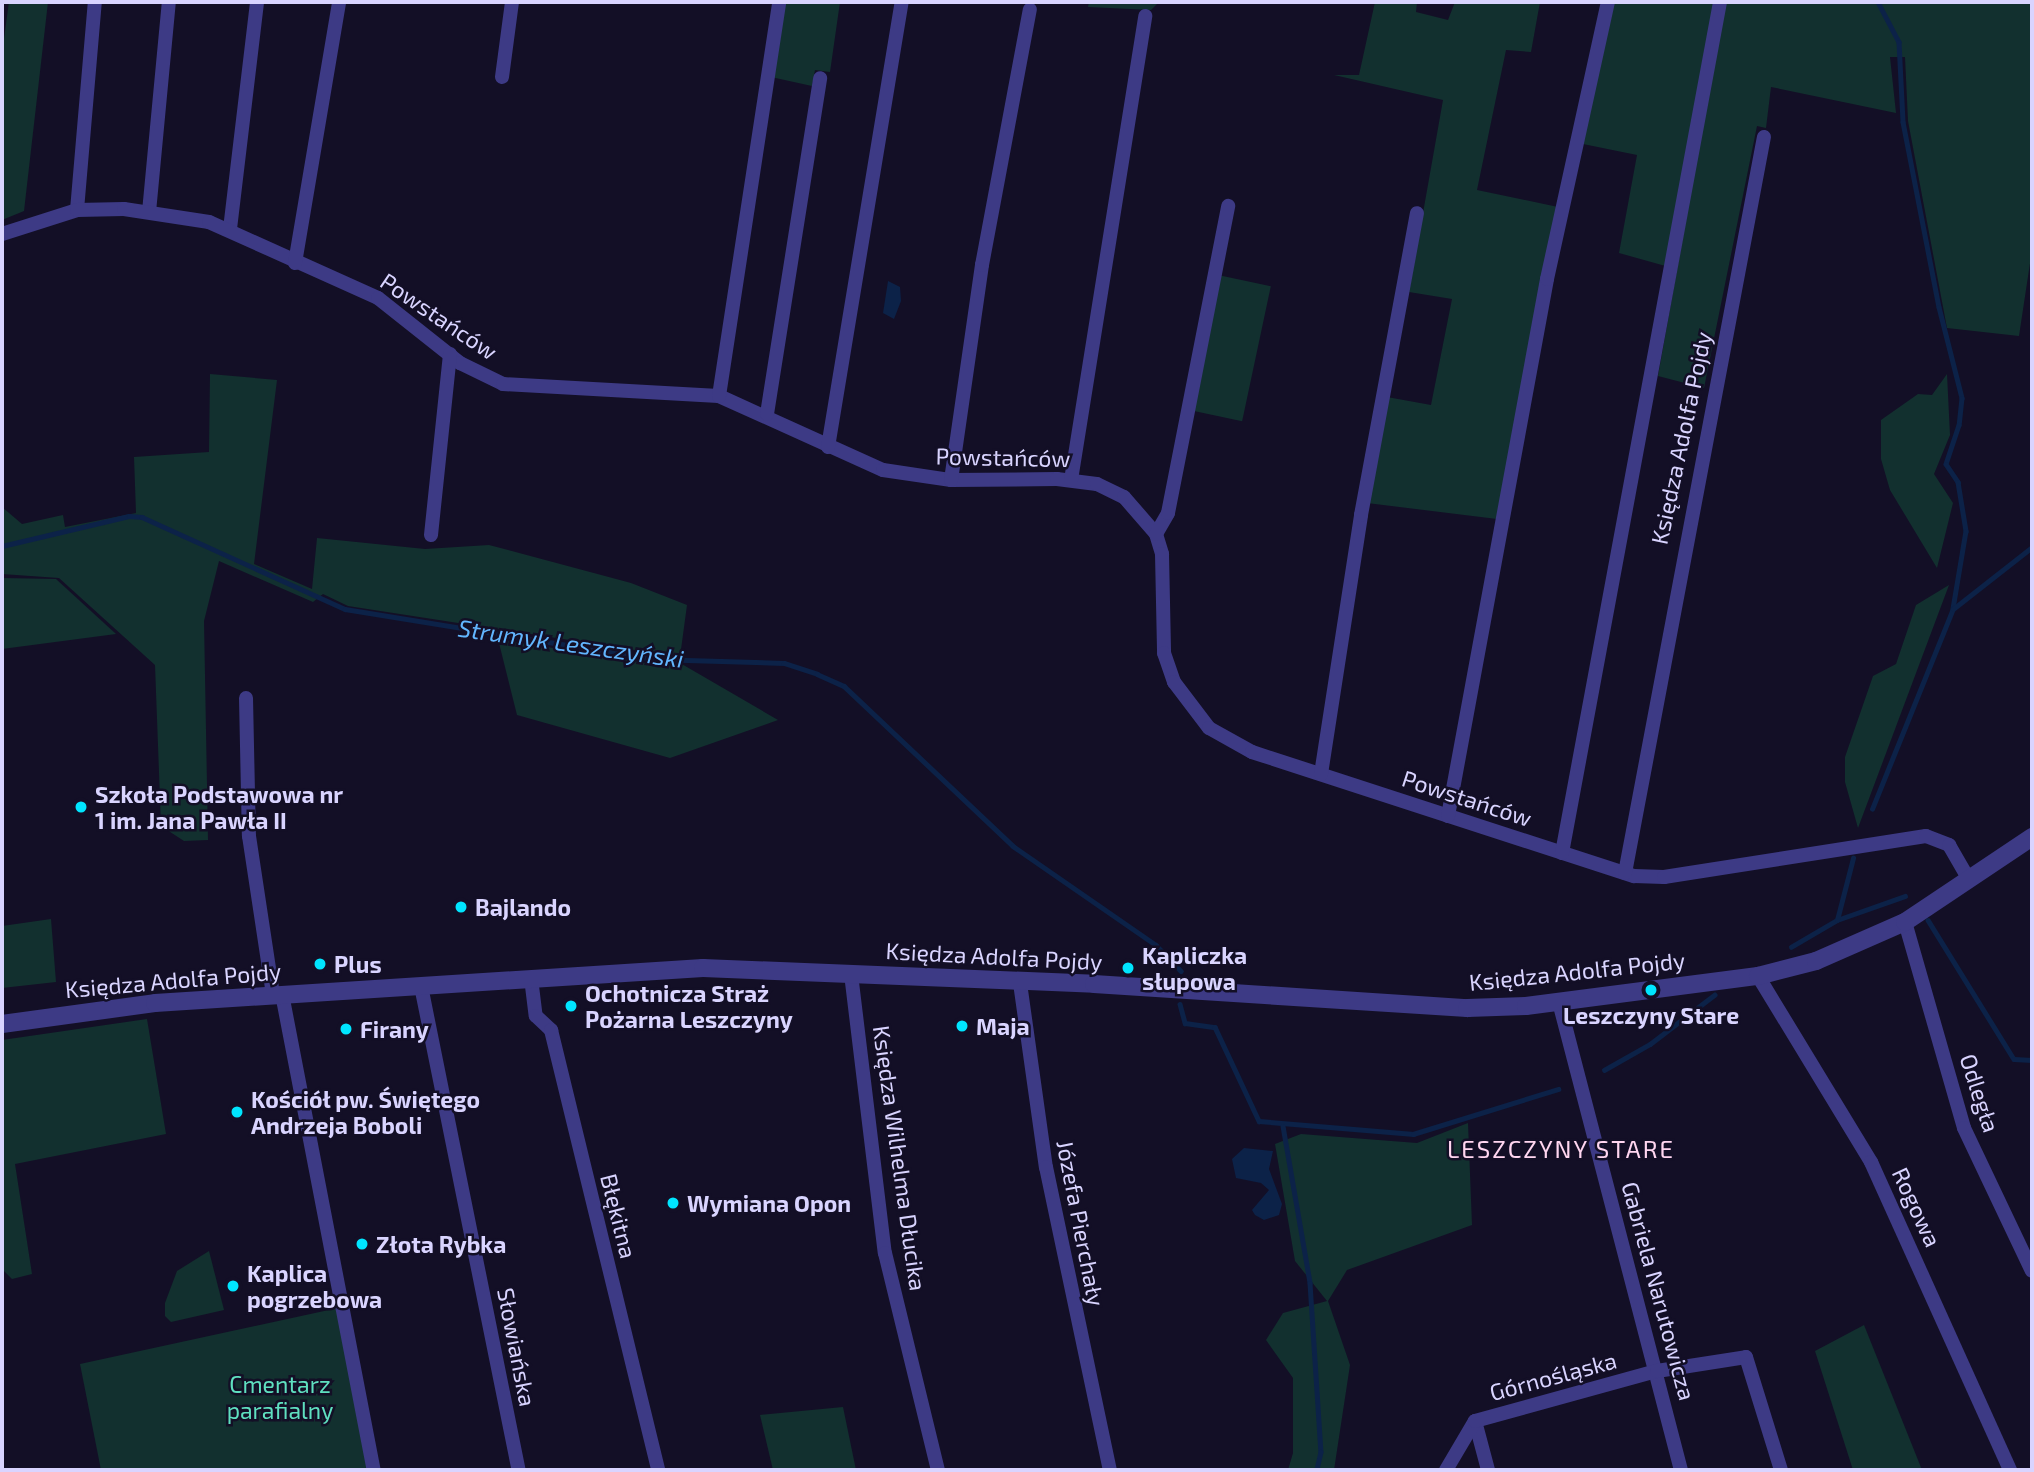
<!DOCTYPE html>
<html>
<head>
<meta charset="utf-8">
<style>
  body { margin:0 }
  #map { position:relative; width:2034px; height:1472px; overflow:hidden; background:#130f26; font-family:"Exo 2",sans-serif }
  div>[style] { position:absolute }
  .green>* { inset:0; background:#12302f; transform-origin:0 0 }
  .water>* { inset:0; background:#0c2248 }
  .stream>* { height:4.5px; margin:-2.25px; padding:0 2.25px; transform-origin:2.25px; border-radius:2.25px; background:#0c2248 }
  .minor>* { height:14px; margin:-7px; padding:0 7px; transform-origin:7px; border-radius:7px; background:#3d3a85 }
  .tertiary>* { height:18px; margin:-9px; padding:0 9px; transform-origin:9px; border-radius:9px; background:#3d3a85 }
  .dots>* { width:19px; height:19px; translate:-50% -50%; box-sizing:border-box; border:4px solid #130f26; border-radius:50% }
  span { translate:-50% -50%; white-space:nowrap; text-align:center; line-height:1.15; -webkit-text-stroke:5px #130f26; paint-order:stroke }
  .street-label { font-size:23px; color:#d9d4ff }
  .poi-label { font-size:23px; color:#d9d4ff; font-weight:700 }
  .left { translate:0 -50%; text-align:left }
  .park-label { font-size:23px; color:#5fe0c0 }
  .water-label { font-size:24px; color:#62b6ff; font-style:italic }
  .neighbourhood-label { font-size:24px; color:#ffd6f0; letter-spacing:2px }
  .frame { position:absolute; inset:0; border:4px solid #d9d4ff; pointer-events:none }
</style>
</head>
<body>
<div id="map">
  <div class="green">
    <div style="clip-path:polygon(9px 2px,48px 2px,24px 211px,2px 220px,2px 53px)"></div>
    <div style="clip-path:polygon(782px 2px,840px 2px,830px 72px,815px 70px,812px 86px,771px 77px)"></div>
    <div style="clip-path:polygon(1089px 2px,1159px 2px,1151px 10px,1088px 7px)"></div>
    <div style="clip-path:polygon(1375px 2px,1417px 2px,1416px 12px,1448px 20px,1455px 2px,1540px 2px,1531px 52px,1506px 50px,1477px 190px,1558px 207px,1497px 519px,1367px 503px,1387px 397px,1431px 405px,1452px 299px,1409px 292px,1443px 100px,1334px 75px,1359px 75px)"></div>
    <div style="clip-path:polygon(1614px 2px,1714px 2px,1669px 267px,1619px 253px,1637px 155px,1583px 144px)"></div>
    <div style="clip-path:polygon(1725px 2px,2032px 2px,2032px 250px,2019px 336px,1947px 328px,1908px 121px,1905px 57px,1890px 57px,1896px 113px,1771px 87px,1766px 128px,1757px 126px,1704px 388px,1658px 376px)"></div>
    <div style="left:1218px;top:275px;width:54px;height:138px;rotate:12deg"></div>
    <div style="clip-path:polygon(210px 374px,277px 380px,254px 564px,312px 589px,317px 538px,425px 549px,489px 545px,631px 583px,687px 605px,680px 657px,348px 606px,323px 594px,313px 602px,219px 561px,204px 621px,208px 840px,184px 841px,161px 826px,155px 665px,59px 578px,2px 574px,2px 507px,22px 524px,63px 515px,65px 527px,136px 513px,134px 457px,209px 452px)"></div>
    <div style="clip-path:polygon(1947px 374px,1950px 435px,1934px 474px,1953px 503px,1937px 568px,1890px 490px,1881px 459px,1881px 420px,1918px 394px,1932px 395px)"></div>
    <div style="clip-path:polygon(2px 578px,56px 579px,116px 634px,2px 649px)"></div>
    <div style="clip-path:polygon(1949px 585px,1858px 828px,1845px 782px,1845px 757px,1873px 676px,1896px 664px,1916px 605px)"></div>
    <div style="clip-path:polygon(498px 639px,658px 665px,680px 663px,778px 720px,670px 758px,517px 715px)"></div>
    <div style="clip-path:polygon(51px 919px,56px 982px,2px 988px,2px 926px)"></div>
    <div style="clip-path:polygon(147px 1019px,166px 1134px,15px 1164px,32px 1274px,12px 1279px,2px 1269px,2px 1040px)"></div>
    <div style="clip-path:polygon(1468px 1123px,1472px 1225px,1347px 1270px,1328px 1301px,1350px 1365px,1334px 1470px,1288px 1470px,1293px 1453px,1293px 1378px,1266px 1340px,1283px 1313px,1327px 1301px,1295px 1261px,1275px 1144px,1301px 1134px,1417px 1143px)"></div>
    <div style="clip-path:polygon(209px 1251px,224px 1310px,171px 1322px,165px 1316px,165px 1303px,177px 1271px)"></div>
    <div style="clip-path:polygon(338px 1308px,369px 1470px,101px 1470px,80px 1364px)"></div>
    <div style="clip-path:polygon(1864px 1325px,1922px 1470px,1853px 1470px,1815px 1351px)"></div>
    <div style="clip-path:polygon(843px 1407px,856px 1470px,773px 1470px,760px 1415px)"></div>
  </div>
  <div class="water">
    <div style="clip-path:polygon(888px 281px,900px 287px,901px 301px,894px 319px,883px 313px)"></div>
    <div style="clip-path:polygon(1244px 1148px,1273px 1151px,1269px 1169px,1282px 1204px,1279px 1215px,1264px 1220px,1255px 1215px,1252px 1210px,1269px 1190px,1261px 1183px,1236px 1178px,1232px 1159px)"></div>
  </div>
  <div class="stream">
    <div style="left:1878px;top:2px;width:45px;rotate:62.3deg"></div>
    <div style="left:1899px;top:42px;width:80px;rotate:87.1deg"></div>
    <div style="left:1903px;top:122px;width:188px;rotate:79deg"></div>
    <div style="left:1939px;top:307px;width:94px;rotate:75.8deg"></div>
    <div style="left:1962px;top:398px;width:27px;rotate:96deg"></div>
    <div style="left:1959px;top:425px;width:41px;rotate:108.4deg"></div>
    <div style="left:1946px;top:464px;width:22px;rotate:56deg"></div>
    <div style="left:1958px;top:482px;width:50px;rotate:80.7deg"></div>
    <div style="left:1966px;top:531px;width:79px;rotate:99.5deg"></div>
    <div style="left:2px;top:546px;width:130px;rotate:-13.3deg"></div>
    <div style="left:129px;top:516px;width:13px;rotate:4deg"></div>
    <div style="left:142px;top:517px;width:223px;rotate:24.4deg"></div>
    <div style="left:345px;top:609px;width:312px;rotate:9.2deg"></div>
    <div style="left:653px;top:659px;width:131px;rotate:1.7deg"></div>
    <div style="left:784px;top:663px;width:35px;rotate:18deg"></div>
    <div style="left:817px;top:674px;width:30px;rotate:24deg"></div>
    <div style="left:844px;top:686px;width:233px;rotate:43.4deg"></div>
    <div style="left:1013px;top:846px;width:174px;rotate:34.7deg"></div>
    <div style="left:1156px;top:945px;width:36px;rotate:46deg"></div>
    <div style="left:1872px;top:809px;width:216px;rotate:-68deg"></div>
    <div style="left:1953px;top:609px;width:100px;rotate:-38.1deg"></div>
    <div style="left:1837px;top:920px;width:72px;rotate:-19.4deg"></div>
    <div style="left:1928px;top:920px;width:163px;rotate:58.3deg"></div>
    <div style="left:2014px;top:1059px;width:18px;rotate:3deg"></div>
    <div style="left:1791px;top:947px;width:53px;rotate:-30.4deg"></div>
    <div style="left:1837px;top:920px;width:64px;rotate:-75.5deg"></div>
    <div style="left:1180px;top:1004px;width:20px;rotate:75deg"></div>
    <div style="left:1185px;top:1023px;width:30px;rotate:8deg"></div>
    <div style="left:1215px;top:1027px;width:104px;rotate:64.9deg"></div>
    <div style="left:1259px;top:1121px;width:155px;rotate:4.8deg"></div>
    <div style="left:1413px;top:1134px;width:152px;rotate:-17.2deg"></div>
    <div style="left:1604px;top:1070px;width:53px;rotate:-29.5deg"></div>
    <div style="left:1650px;top:1044px;width:81px;rotate:-37.4deg"></div>
    <div style="left:1283px;top:1126px;width:159px;rotate:80.2deg"></div>
    <div style="left:1310px;top:1283px;width:169px;rotate:86.3deg"></div>
    <div style="left:1321px;top:1452px;width:18px;rotate:103deg"></div>
  </div>
  <div class="minor">
    <div style="left:502px;top:77px;width:76px;rotate:-82.4deg"></div>
    <div style="left:77px;top:210px;width:209px;rotate:-85.1deg"></div>
    <div style="left:149px;top:212px;width:211px;rotate:-84.6deg"></div>
    <div style="left:230px;top:229px;width:229px;rotate:-83.2deg"></div>
    <div style="left:2px;top:234px;width:79px;rotate:-17.7deg"></div>
    <div style="left:77px;top:210px;width:47px;rotate:-1.2deg"></div>
    <div style="left:124px;top:209px;width:86px;rotate:8.7deg"></div>
    <div style="left:209px;top:222px;width:185px;rotate:24.2deg"></div>
    <div style="left:378px;top:298px;width:105px;rotate:38.4deg"></div>
    <div style="left:460px;top:363px;width:48px;rotate:26deg"></div>
    <div style="left:503px;top:384px;width:216px;rotate:3.2deg"></div>
    <div style="left:719px;top:396px;width:180px;rotate:24.3deg"></div>
    <div style="left:883px;top:470px;width:69px;rotate:8.4deg"></div>
    <div style="left:951px;top:480px;width:106px;rotate:-0.5deg"></div>
    <div style="left:1057px;top:479px;width:40px;rotate:7.1deg"></div>
    <div style="left:1097px;top:484px;width:30px;rotate:26deg"></div>
    <div style="left:1124px;top:497px;width:49px;rotate:49.1deg"></div>
    <div style="left:1156px;top:534px;width:21px;rotate:73deg"></div>
    <div style="left:1162px;top:554px;width:99px;rotate:88.8deg"></div>
    <div style="left:1164px;top:653px;width:31px;rotate:71deg"></div>
    <div style="left:1174px;top:682px;width:58px;rotate:52.7deg"></div>
    <div style="left:1209px;top:728px;width:49px;rotate:29.2deg"></div>
    <div style="left:1252px;top:752px;width:402px;rotate:18deg"></div>
    <div style="left:1634px;top:876px;width:30px;rotate:2deg"></div>
    <div style="left:1664px;top:877px;width:265px;rotate:-8.9deg"></div>
    <div style="left:1926px;top:836px;width:25px;rotate:21deg"></div>
    <div style="left:1949px;top:845px;width:39px;rotate:60deg"></div>
    <div style="left:295px;top:263px;width:265px;rotate:-80.4deg"></div>
    <div style="left:719px;top:396px;width:399px;rotate:-81.3deg"></div>
    <div style="left:767px;top:414px;width:340px;rotate:-81deg"></div>
    <div style="left:828px;top:447px;width:451px;rotate:-80.6deg"></div>
    <div style="left:951px;top:480px;width:217px;rotate:-81.8deg"></div>
    <div style="left:982px;top:265px;width:260px;rotate:-79.4deg"></div>
    <div style="left:1071px;top:480px;width:470px;rotate:-80.9deg"></div>
    <div style="left:1156px;top:534px;width:24px;rotate:-60deg"></div>
    <div style="left:1168px;top:513px;width:313px;rotate:-78.9deg"></div>
    <div style="left:431px;top:535px;width:182px;rotate:-84deg"></div>
    <div style="left:246px;top:698px;width:138px;rotate:88.8deg"></div>
    <div style="left:249px;top:836px;width:161px;rotate:81.4deg"></div>
    <div style="left:1321px;top:774px;width:262px;rotate:-81.2deg"></div>
    <div style="left:1361px;top:515px;width:307px;rotate:-79.5deg"></div>
    <div style="left:1448px;top:816px;width:546px;rotate:-79.55deg"></div>
    <div style="left:1547px;top:279px;width:284px;rotate:-77.6deg"></div>
    <div style="left:1562px;top:853px;width:866px;rotate:-79.48deg"></div>
    <div style="left:1625px;top:873px;width:749px;rotate:-79.31deg"></div>
    <div style="left:1905px;top:922px;width:214px;rotate:74deg"></div>
    <div style="left:1964px;top:1128px;width:158px;rotate:64.6deg"></div>
    <div style="left:851px;top:974px;width:281px;rotate:83.1deg"></div>
    <div style="left:885px;top:1253px;width:223px;rotate:76.3deg"></div>
    <div style="left:1758px;top:976px;width:218px;rotate:58.7deg"></div>
    <div style="left:1871px;top:1162px;width:338px;rotate:65.7deg"></div>
    <div style="left:531px;top:978px;width:38px;rotate:83deg"></div>
    <div style="left:536px;top:1016px;width:21px;rotate:43deg"></div>
    <div style="left:551px;top:1030px;width:453px;rotate:76.3deg"></div>
    <div style="left:1020px;top:983px;width:186px;rotate:82deg"></div>
    <div style="left:1046px;top:1167px;width:310px;rotate:78.1deg"></div>
    <div style="left:421px;top:986px;width:494px;rotate:78.6deg"></div>
    <div style="left:282px;top:994px;width:485px;rotate:79.1deg"></div>
    <div style="left:1559px;top:1002px;width:484px;rotate:75.4deg"></div>
    <div style="left:1475px;top:1421px;width:51px;rotate:75.1deg"></div>
    <div style="left:1446px;top:1470px;width:57px;rotate:-59.4deg"></div>
    <div style="left:1475px;top:1421px;width:189px;rotate:-15.4deg"></div>
    <div style="left:1657px;top:1371px;width:90px;rotate:-8.9deg"></div>
    <div style="left:1746px;top:1357px;width:118px;rotate:72.8deg"></div>
  </div>
  <div class="tertiary">
    <div style="left:2px;top:1024px;width:154px;rotate:-7.8deg"></div>
    <div style="left:155px;top:1003px;width:549px;rotate:-3.65deg"></div>
    <div style="left:703px;top:968px;width:391px;rotate:2.3deg"></div>
    <div style="left:1094px;top:984px;width:374px;rotate:3.7deg"></div>
    <div style="left:1467px;top:1008px;width:59px;rotate:-1.9deg"></div>
    <div style="left:1526px;top:1006px;width:234px;rotate:-7.4deg"></div>
    <div style="left:1758px;top:976px;width:60px;rotate:-14.5deg"></div>
    <div style="left:1816px;top:961px;width:97px;rotate:-23.7deg"></div>
    <div style="left:1905px;top:922px;width:153px;rotate:-33.8deg"></div>
  </div>
  <div class="dots">
    <div style="left:81px;top:807px;background:#00e5ff"></div>
    <div style="left:461px;top:907px;background:#00e5ff"></div>
    <div style="left:320px;top:964px;background:#00e5ff"></div>
    <div style="left:1128px;top:968px;background:#00e5ff"></div>
    <div style="left:1651px;top:990px;background:#00e5ff"></div>
    <div style="left:571px;top:1006px;background:#00e5ff"></div>
    <div style="left:962px;top:1026px;background:#00e5ff"></div>
    <div style="left:346px;top:1029px;background:#00e5ff"></div>
    <div style="left:237px;top:1112px;background:#00e5ff"></div>
    <div style="left:673px;top:1203px;background:#00e5ff"></div>
    <div style="left:362px;top:1244px;background:#00e5ff"></div>
    <div style="left:233px;top:1286px;background:#00e5ff"></div>
  </div>
  <div class="street-label">
    <span style="left:439px;top:316px;rotate:34deg">Powstańców</span>
    <span style="left:1681px;top:438px;rotate:-78deg">Księdza Adolfa Pojdy</span>
    <span style="left:1003px;top:457px;rotate:1deg">Powstańców</span>
    <span style="left:1467px;top:798px;rotate:18deg">Powstańców</span>
    <span style="left:994px;top:956px;rotate:3deg">Księdza Adolfa Pojdy</span>
    <span style="left:1577px;top:971px;rotate:-6deg">Księdza Adolfa Pojdy</span>
    <span style="left:173px;top:980px;rotate:-5deg">Księdza Adolfa Pojdy</span>
    <span style="left:1980px;top:1093px;rotate:72deg">Odległa</span>
    <span style="left:900px;top:1158px;rotate:82deg">Księdza Wilhelma Dłucika</span>
    <span style="left:1917px;top:1207px;rotate:65deg">Rogowa</span>
    <span style="left:619px;top:1216px;rotate:76deg">Błękitna</span>
    <span style="left:1081px;top:1223px;rotate:79deg">Józefa Pierchały</span>
    <span style="left:1659px;top:1291px;rotate:75deg">Gabriela Narutowicza</span>
    <span style="left:517px;top:1347px;rotate:79deg">Słowiańska</span>
    <span style="left:1553px;top:1376px;rotate:-15deg">Górnośląska</span>
  </div>
  <div class="poi-label">
    <span class="left" style="left:95px;top:807px">Szkoła Podstawowa nr<br>1 im. Jana Pawła II</span>
    <span class="left" style="left:475px;top:907px">Bajlando</span>
    <span class="left" style="left:1142px;top:968px">Kapliczka<br>słupowa</span>
    <span class="left" style="left:334px;top:964px">Plus</span>
    <span class="left" style="left:585px;top:1006px">Ochotnicza Straż<br>Pożarna Leszczyny</span>
    <span style="left:1651px;top:1015px">Leszczyny Stare</span>
    <span class="left" style="left:976px;top:1026px">Maja</span>
    <span class="left" style="left:360px;top:1029px">Firany</span>
    <span class="left" style="left:251px;top:1112px">Kościół pw. Świętego<br>Andrzeja Boboli</span>
    <span class="left" style="left:687px;top:1203px">Wymiana Opon</span>
    <span class="left" style="left:376px;top:1244px">Złota Rybka</span>
    <span class="left" style="left:247px;top:1286px">Kaplica<br>pogrzebowa</span>
  </div>
  <div class="park-label">
    <span style="left:280px;top:1397px">Cmentarz<br>parafialny</span>
  </div>
  <div class="water-label">
    <span style="left:571px;top:643px;rotate:8deg">Strumyk Leszczyński</span>
  </div>
  <div class="neighbourhood-label">
    <span style="left:1561px;top:1149px">LESZCZYNY STARE</span>
  </div>
  <div class="frame"></div>
</div>
</body>
</html>
